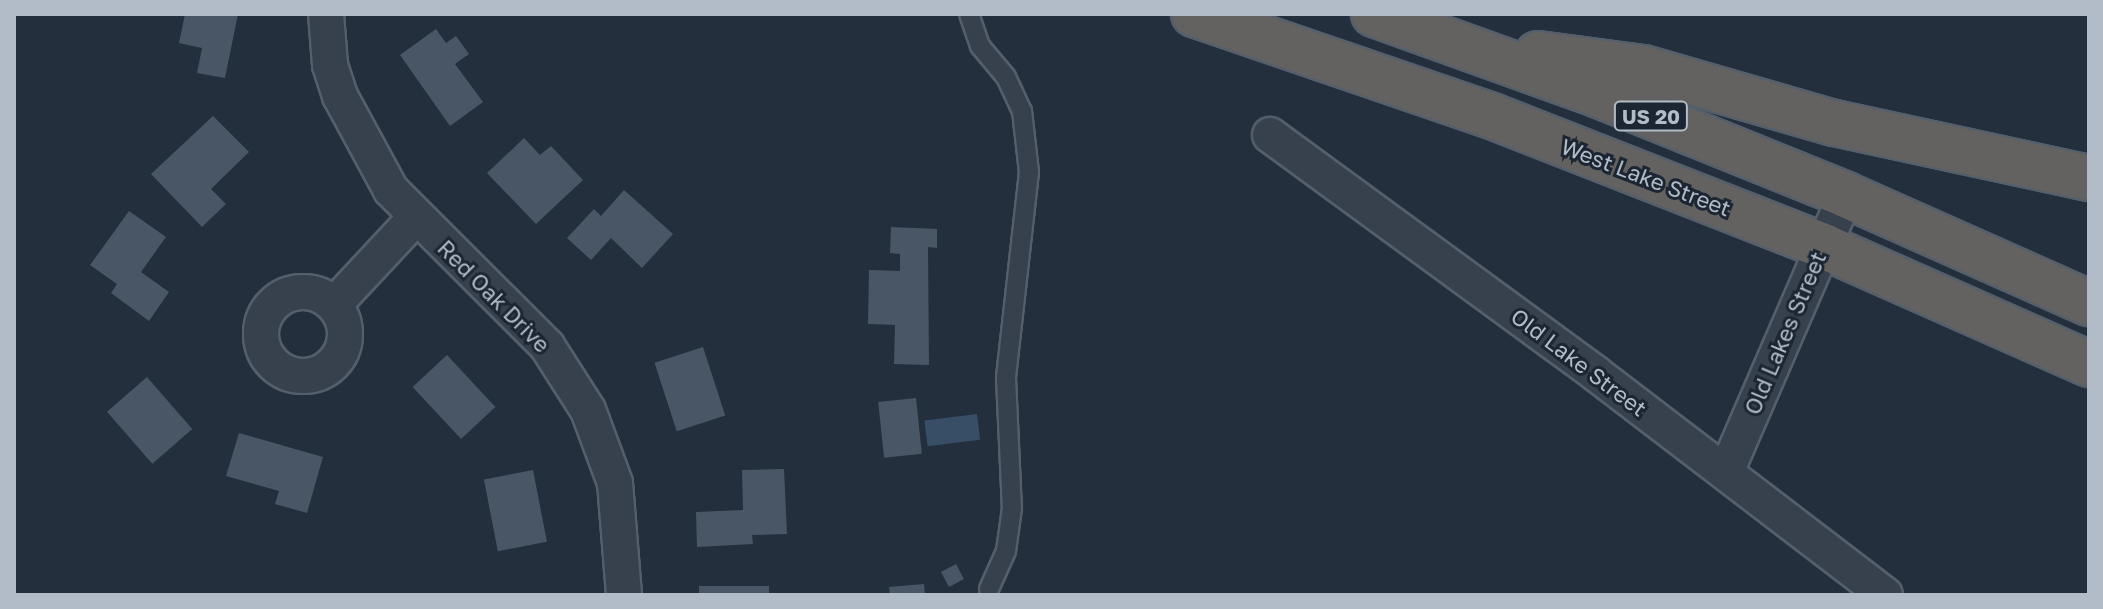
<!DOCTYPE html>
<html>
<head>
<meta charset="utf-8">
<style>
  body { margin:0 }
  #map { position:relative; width:2103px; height:609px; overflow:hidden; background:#232f3d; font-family:"Golos Text",sans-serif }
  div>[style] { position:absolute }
  .water>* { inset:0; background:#384d66; transform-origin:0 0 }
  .building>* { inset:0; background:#495666; transform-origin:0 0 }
  .roads { filter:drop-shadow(2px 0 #555f6b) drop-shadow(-2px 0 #555f6b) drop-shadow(0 2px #555f6b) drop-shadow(0 -2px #555f6b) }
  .service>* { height:18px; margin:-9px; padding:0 9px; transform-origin:9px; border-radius:9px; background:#37414d }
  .minor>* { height:34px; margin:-17px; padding:0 17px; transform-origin:17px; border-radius:17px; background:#37414d }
  .minor>.ring { margin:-17px; padding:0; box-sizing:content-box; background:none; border:34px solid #37414d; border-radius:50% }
  .trunk>* { height:44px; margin:-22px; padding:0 22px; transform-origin:22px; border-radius:22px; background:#646260 }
  span { translate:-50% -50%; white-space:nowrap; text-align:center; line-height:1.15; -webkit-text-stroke:6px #1c2632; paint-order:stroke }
  .shield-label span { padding:2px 6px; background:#1c2632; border:2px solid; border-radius:6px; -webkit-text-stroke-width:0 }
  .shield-label { font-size:20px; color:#b2bcc8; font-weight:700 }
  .street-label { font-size:22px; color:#b2bcc8 }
  .frame { position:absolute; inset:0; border:16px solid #b2bcc8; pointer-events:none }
</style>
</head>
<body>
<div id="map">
  <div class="water">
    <div style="left:977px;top:414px;width:26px;height:53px;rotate:83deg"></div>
  </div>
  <div class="building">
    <div style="clip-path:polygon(185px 14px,238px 14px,225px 78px,197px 73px,202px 48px,179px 43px)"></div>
    <div style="clip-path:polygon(436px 29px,446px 43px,456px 36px,469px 54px,455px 64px,483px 102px,450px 126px,400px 55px)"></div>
    <div style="clip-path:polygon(213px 116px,249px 152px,211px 189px,226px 204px,202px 227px,151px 174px)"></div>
    <div style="clip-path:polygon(524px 138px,540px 155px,551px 146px,583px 180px,536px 224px,487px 173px)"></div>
    <div style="clip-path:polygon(624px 190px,673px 234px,642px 268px,611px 238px,591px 260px,567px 238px,594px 209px,601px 216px)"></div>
    <div style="clip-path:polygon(129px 211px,166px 237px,141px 272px,169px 292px,149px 321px,111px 293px,117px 284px,90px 265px)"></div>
    <div style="clip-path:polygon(891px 227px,937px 229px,937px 248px,928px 247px,929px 365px,894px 364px,895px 325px,868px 324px,869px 270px,900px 271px,900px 254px,890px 253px)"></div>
    <div style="left:703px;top:347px;width:72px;height:51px;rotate:72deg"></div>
    <div style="left:447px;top:355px;width:71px;height:47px;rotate:47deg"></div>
    <div style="left:147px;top:377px;width:69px;height:53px;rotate:49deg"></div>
    <div style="left:916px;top:398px;width:56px;height:38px;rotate:84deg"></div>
    <div style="clip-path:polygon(239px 433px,323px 457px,307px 513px,275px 504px,279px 491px,226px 476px)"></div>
    <div style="clip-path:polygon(784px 469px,787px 534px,752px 535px,753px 544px,697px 547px,696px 512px,743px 510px,742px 470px)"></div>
    <div style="left:533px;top:470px;width:73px;height:50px;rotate:79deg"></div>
    <div style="left:956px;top:564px;width:17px;height:17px;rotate:62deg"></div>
    <div style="clip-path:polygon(924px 584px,925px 595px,890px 595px,889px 587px)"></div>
    <div style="left:769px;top:586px;width:9px;height:70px;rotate:90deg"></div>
  </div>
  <div class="roads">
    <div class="service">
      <div style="left:969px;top:14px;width:34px;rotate:71deg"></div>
      <div style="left:980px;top:46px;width:40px;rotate:50deg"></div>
      <div style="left:1006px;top:77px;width:38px;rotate:65deg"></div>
      <div style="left:1022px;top:111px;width:61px;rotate:83.5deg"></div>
      <div style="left:1029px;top:172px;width:207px;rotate:96.4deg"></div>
      <div style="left:1006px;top:378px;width:130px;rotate:87.4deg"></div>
      <div style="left:1012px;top:508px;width:43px;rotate:97.9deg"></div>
      <div style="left:1006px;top:551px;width:42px;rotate:114.1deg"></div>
    </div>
    <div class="minor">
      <div style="left:326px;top:14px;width:51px;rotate:85.5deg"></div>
      <div style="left:330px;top:65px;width:33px;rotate:72deg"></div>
      <div style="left:340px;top:96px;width:107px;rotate:61.5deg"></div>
      <div style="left:391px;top:190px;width:221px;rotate:45deg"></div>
      <div style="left:547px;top:346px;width:76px;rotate:57.4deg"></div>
      <div style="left:588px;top:410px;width:78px;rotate:69.7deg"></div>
      <div style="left:615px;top:483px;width:112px;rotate:85.4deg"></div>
      <div style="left:1270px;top:135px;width:403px;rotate:36.2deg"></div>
      <div style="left:1595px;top:373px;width:365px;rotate:37.4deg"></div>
      <div class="ring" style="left:261px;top:292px;width:50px;height:50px"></div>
      <div style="left:334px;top:305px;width:120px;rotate:-47deg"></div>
      <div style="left:1726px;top:472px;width:302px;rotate:-66.6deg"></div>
    </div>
    <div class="trunk">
      <div style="left:1194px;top:14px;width:315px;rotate:18.9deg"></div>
      <div style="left:1492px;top:116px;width:356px;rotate:21.4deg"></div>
      <div style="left:1823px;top:246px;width:291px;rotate:23.9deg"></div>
      <div style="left:1374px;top:14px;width:239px;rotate:19.8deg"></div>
      <div style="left:1599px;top:95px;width:266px;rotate:22deg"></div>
      <div style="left:1846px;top:195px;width:266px;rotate:24deg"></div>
      <div style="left:1538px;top:54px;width:106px;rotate:7.6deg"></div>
      <div style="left:1643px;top:68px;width:199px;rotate:16.1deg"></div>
      <div style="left:1834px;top:123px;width:261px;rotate:12.2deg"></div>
    </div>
  </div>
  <div class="shield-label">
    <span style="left:1651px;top:116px">US 20</span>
  </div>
  <div class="street-label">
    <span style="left:1646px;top:177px;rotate:21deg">West Lake Street</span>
    <span style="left:494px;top:296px;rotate:45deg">Red Oak Drive</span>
    <span style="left:1785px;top:333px;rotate:-67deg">Old Lakes Street</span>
    <span style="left:1579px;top:362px;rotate:37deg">Old Lake Street</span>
  </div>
  <div class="frame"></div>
</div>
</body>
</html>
